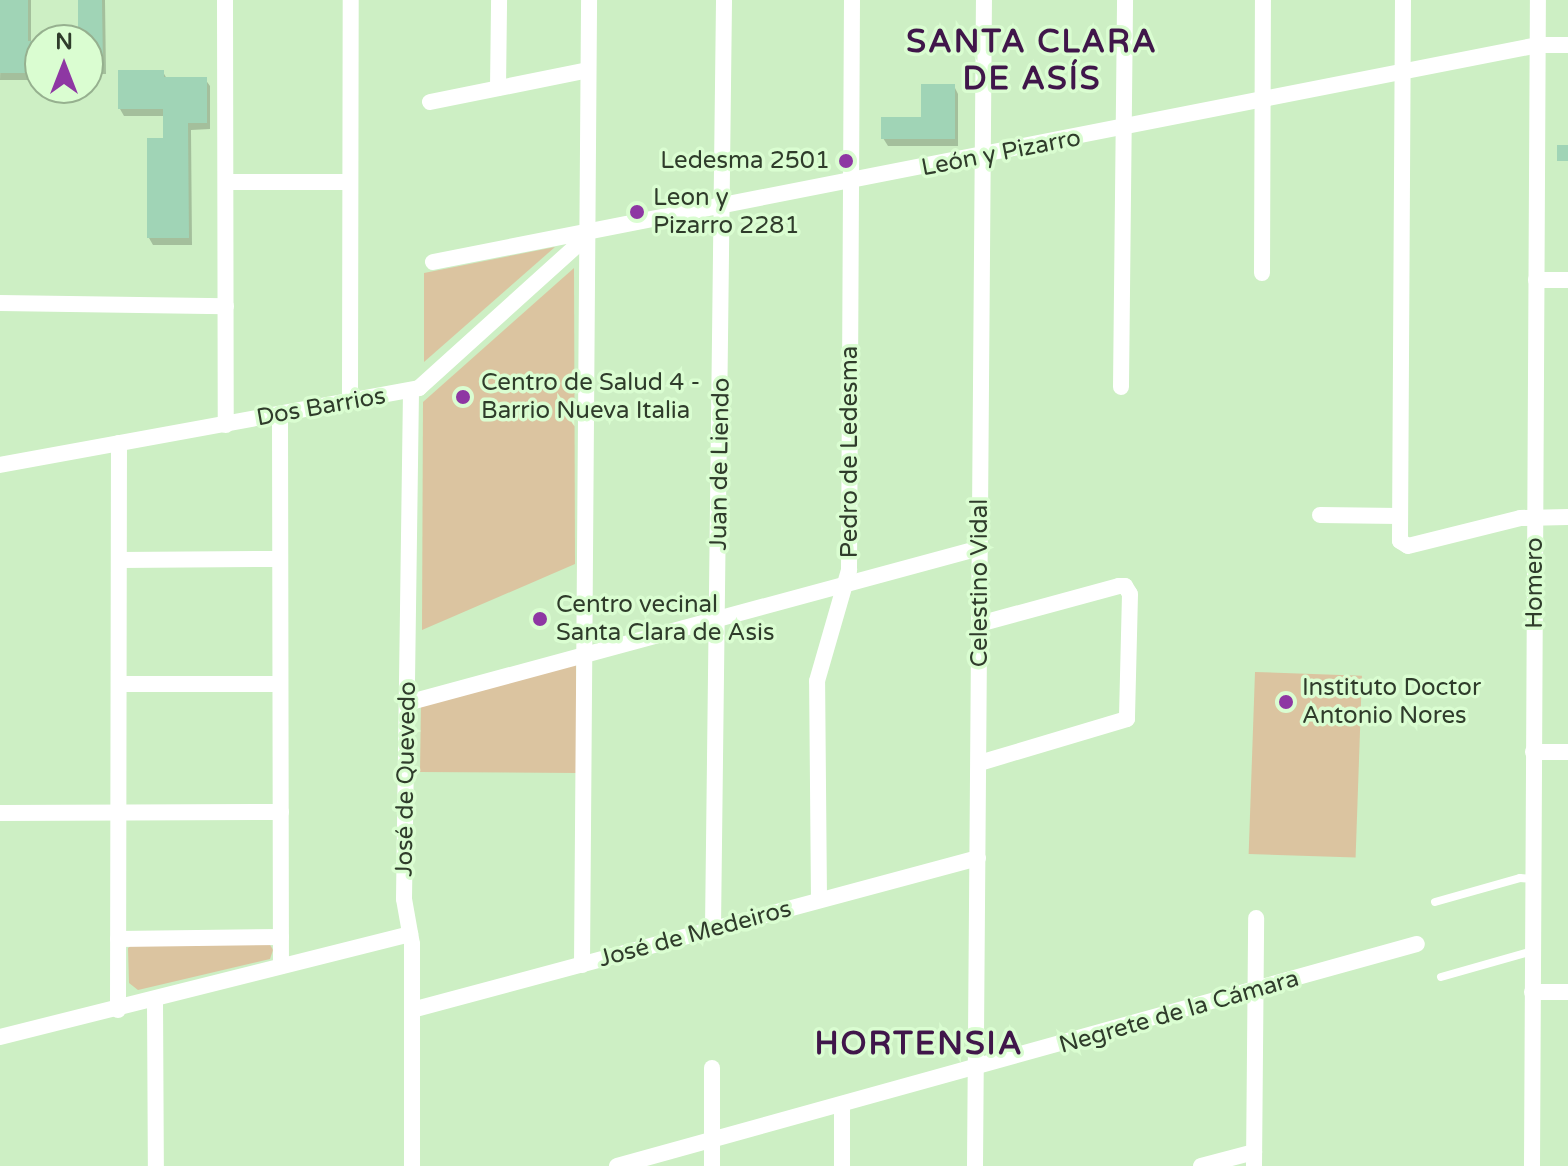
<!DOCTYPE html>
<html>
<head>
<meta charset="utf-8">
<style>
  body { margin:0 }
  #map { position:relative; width:1568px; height:1166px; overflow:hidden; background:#cdefc4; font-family:"Varela Round",sans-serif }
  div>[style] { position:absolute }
  .green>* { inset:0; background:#dbc4a0; transform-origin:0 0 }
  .shadow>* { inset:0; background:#0003 }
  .building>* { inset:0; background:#a0d4b6; transform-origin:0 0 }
  .service>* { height:8px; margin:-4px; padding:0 4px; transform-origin:4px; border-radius:4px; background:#fff }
  .minor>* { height:16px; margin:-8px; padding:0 8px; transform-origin:8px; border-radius:8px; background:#fff }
  .dots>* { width:22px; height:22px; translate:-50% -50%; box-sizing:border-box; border:4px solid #dafdd1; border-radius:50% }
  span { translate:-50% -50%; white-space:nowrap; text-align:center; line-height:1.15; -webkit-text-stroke:7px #dafdd1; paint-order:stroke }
  .street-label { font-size:24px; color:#2f3c2b }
  .poi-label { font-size:24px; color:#2f3c2b }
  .right { translate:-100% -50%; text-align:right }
  .left { translate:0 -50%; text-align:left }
  .district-label { font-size:32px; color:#40164a; font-weight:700; letter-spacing:2px }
  .north { position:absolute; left:24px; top:24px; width:80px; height:80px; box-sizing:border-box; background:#dafdd1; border:2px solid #96b08f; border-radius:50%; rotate:0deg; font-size:22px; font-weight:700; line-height:32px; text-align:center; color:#2f3c2b }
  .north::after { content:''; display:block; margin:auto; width:28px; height:36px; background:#8e37a3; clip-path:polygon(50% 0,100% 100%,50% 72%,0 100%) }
</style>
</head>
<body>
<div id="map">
  <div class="green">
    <div style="clip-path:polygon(555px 247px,424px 362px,424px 273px)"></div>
    <div style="clip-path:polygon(574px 268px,575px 564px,422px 630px,423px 402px)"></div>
    <div style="clip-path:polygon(576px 662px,576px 773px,420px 772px,421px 702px)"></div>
    <div style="left:1255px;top:672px;width:107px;height:182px;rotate:2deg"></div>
    <div style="clip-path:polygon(269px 943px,273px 950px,270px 959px,138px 990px,129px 983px,128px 948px,133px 944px)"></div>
  </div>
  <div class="shadow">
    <div style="clip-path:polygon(2px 0,31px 0,31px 43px,40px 43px,40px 74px,33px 74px,33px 80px,0 80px)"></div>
    <div style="clip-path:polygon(80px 0,105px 0,106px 74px,88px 74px,88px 40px,64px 40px,80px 29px)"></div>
    <div style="clip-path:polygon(163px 72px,167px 79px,205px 79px,210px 86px,210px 129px,191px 130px,192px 245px,153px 245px,149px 238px,165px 140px,165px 116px,124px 116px,120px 109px)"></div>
    <div style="clip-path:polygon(954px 86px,958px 94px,958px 146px,888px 146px,883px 138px,923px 119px)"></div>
  </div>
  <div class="building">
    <div style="clip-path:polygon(0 0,28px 0,28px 41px,40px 41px,40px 68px,30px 68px,30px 73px,0 73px)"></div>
    <div style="clip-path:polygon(78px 0,102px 0,103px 67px,88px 67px,88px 40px,62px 40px,62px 27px,78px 27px)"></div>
    <div style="clip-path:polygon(118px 70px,164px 70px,164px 77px,207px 77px,207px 123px,188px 123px,189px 238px,147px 238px,147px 138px,163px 138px,163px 109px,118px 109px)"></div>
    <div style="clip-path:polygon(921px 84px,955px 84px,955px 139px,881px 139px,881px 117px,921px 117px)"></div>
    <div style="left:1557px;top:145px;width:11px;height:16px"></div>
  </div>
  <div class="service">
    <div style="left:1435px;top:902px;width:88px;rotate:-15.8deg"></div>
    <div style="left:1520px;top:878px;width:13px;rotate:4deg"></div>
    <div style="left:1441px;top:977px;width:95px;rotate:-15.9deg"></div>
  </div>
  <div class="minor">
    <div style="left:225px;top:0;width:425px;rotate:89.9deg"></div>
    <div style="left:1403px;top:0;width:541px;rotate:90.32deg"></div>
    <div style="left:1400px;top:541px;width:9px;rotate:32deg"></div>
    <div style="left:1408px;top:546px;width:115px;rotate:-14deg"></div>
    <div style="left:1520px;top:518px;width:48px;rotate:-1.2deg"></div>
    <div style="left:498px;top:88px;width:88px;rotate:-89.3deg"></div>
    <div style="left:430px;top:102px;width:161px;rotate:-11.4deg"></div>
    <div style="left:226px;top:182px;width:123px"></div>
    <div style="left:433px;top:262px;width:1126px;rotate:-11.11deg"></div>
    <div style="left:1538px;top:45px;width:30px"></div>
    <div style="left:1262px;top:273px;width:273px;rotate:-89.8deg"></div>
    <div style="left:1536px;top:280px;width:32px"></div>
    <div style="left:0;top:303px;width:226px;rotate:0.8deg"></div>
    <div style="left:1121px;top:387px;width:387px;rotate:-89.4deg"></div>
    <div style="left:411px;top:391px;width:508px;rotate:90.79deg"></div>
    <div style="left:404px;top:899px;width:46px;rotate:79.9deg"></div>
    <div style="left:412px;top:944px;width:222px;rotate:90deg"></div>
    <div style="left:350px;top:401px;width:401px;rotate:-89.9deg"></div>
    <div style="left:280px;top:415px;width:551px;rotate:89.9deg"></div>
    <div style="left:0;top:465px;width:426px;rotate:-10.4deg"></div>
    <div style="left:419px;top:388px;width:227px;rotate:-42.1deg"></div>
    <div style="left:1320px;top:515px;width:79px;rotate:0.7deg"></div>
    <div style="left:119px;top:560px;width:160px;rotate:-0.4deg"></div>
    <div style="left:979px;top:624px;width:145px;rotate:-15.2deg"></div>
    <div style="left:1119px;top:586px;width:6px"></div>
    <div style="left:1125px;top:586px;width:9px;rotate:58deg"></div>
    <div style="left:1130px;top:594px;width:125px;rotate:91.4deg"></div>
    <div style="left:1127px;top:719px;width:154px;rotate:163.4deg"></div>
    <div style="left:119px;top:684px;width:161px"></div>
    <div style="left:407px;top:703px;width:594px;rotate:-15.14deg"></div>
    <div style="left:1533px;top:752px;width:35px"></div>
    <div style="left:0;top:813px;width:281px;rotate:-0.2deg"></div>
    <div style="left:819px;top:900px;width:219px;rotate:-90.5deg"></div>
    <div style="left:817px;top:681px;width:116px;rotate:-73.9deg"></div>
    <div style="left:849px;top:570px;width:570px;rotate:-89.7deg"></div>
    <div style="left:713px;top:928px;width:928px;rotate:-89.32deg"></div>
    <div style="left:118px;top:939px;width:163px;rotate:-0.7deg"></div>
    <div style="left:582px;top:965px;width:965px;rotate:-89.58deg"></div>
    <div style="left:1532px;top:992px;width:36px"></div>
    <div style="left:155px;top:1001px;width:165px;rotate:89.7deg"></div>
    <div style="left:118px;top:1010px;width:567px;rotate:-89.9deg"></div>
    <div style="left:412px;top:1010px;width:586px;rotate:-15.03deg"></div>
    <div style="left:0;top:1037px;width:423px;rotate:-14.1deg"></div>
    <div style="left:617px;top:1166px;width:830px;rotate:-15.51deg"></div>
    <div style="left:712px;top:1166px;width:98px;rotate:-90deg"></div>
    <div style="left:842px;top:1166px;width:60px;rotate:-90deg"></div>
    <div style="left:975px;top:1166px;width:1166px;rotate:-89.56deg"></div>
    <div style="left:1201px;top:1166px;width:55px;rotate:-14.8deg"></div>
    <div style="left:1254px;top:1166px;width:248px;rotate:-89.5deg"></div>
    <div style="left:1532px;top:1166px;width:1166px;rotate:-89.71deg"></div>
  </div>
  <div class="dots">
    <div style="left:846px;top:161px;background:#8e37a3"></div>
    <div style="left:637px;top:212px;background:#8e37a3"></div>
    <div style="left:463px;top:397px;background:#8e37a3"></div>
    <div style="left:540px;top:619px;background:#8e37a3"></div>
    <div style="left:1286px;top:702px;background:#8e37a3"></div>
  </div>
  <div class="street-label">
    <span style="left:1001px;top:153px;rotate:-11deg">León y Pizarro</span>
    <span style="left:321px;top:407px;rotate:-10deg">Dos Barrios</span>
    <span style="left:850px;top:452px;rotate:-90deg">Pedro de Ledesma</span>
    <span style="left:720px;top:464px;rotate:-89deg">Juan de Liendo</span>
    <span style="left:980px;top:583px;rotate:-90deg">Celestino Vidal</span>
    <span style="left:1535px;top:583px;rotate:-90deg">Homero</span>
    <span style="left:406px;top:779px;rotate:-89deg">José de Quevedo</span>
    <span style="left:695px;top:934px;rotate:-15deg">José de Medeiros</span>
    <span style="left:1179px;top:1012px;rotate:-16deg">Negrete de la Cámara</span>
  </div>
  <div class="poi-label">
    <span class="right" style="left:830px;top:161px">Ledesma 2501</span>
    <span class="left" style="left:653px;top:212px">Leon y<br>Pizarro 2281</span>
    <span class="left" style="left:481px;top:397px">Centro de Salud 4 -<br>Barrio Nueva Italia</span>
    <span class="left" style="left:556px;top:619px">Centro vecinal<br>Santa Clara de Asis</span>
    <span class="left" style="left:1302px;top:702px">Instituto Doctor<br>Antonio Nores</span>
  </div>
  <div class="district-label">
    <span style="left:1032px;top:61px">SANTA CLARA<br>DE ASÍS</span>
    <span style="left:919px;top:1044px">HORTENSIA</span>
  </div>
  <div class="north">N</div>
</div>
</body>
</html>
